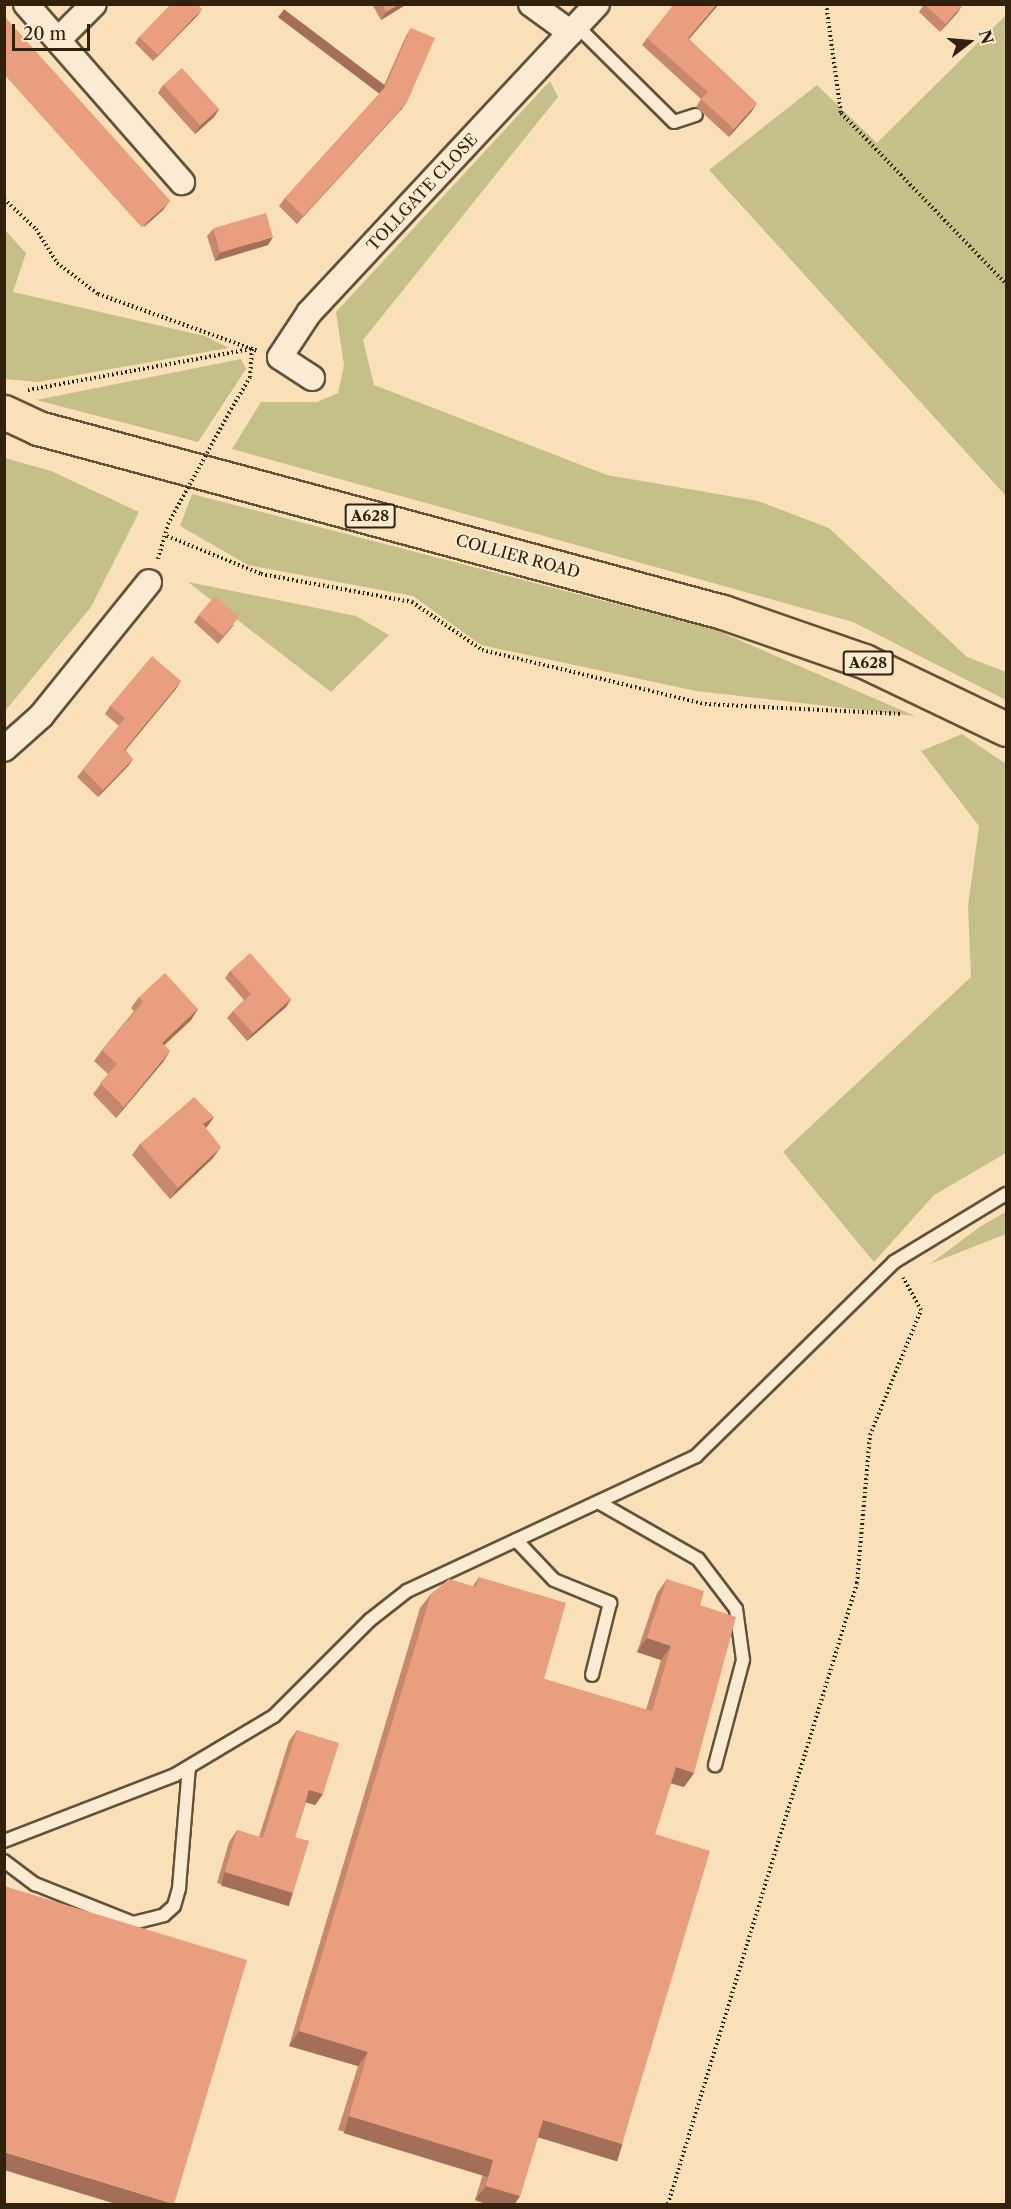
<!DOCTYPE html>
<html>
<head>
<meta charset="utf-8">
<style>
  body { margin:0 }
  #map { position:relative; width:1011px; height:2209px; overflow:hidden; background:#f9e0b9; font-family:"Libre Caslon Text",serif }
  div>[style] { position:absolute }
  .green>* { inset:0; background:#c5c08a }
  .path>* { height:4px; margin-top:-2px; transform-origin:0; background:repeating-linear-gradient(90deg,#31210d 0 1.5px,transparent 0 4.5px) }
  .roads { filter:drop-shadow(2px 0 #635138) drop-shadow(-2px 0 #635138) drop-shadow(0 2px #635138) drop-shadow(0 -2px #635138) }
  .service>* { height:12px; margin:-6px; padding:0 6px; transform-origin:6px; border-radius:6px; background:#fbebd2 }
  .minor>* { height:24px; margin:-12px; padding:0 12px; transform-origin:12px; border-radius:12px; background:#fbebd2 }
  .trunk>* { height:33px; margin:-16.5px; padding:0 16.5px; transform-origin:16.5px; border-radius:16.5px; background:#f9e0b9 }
  .path-bridge>* { height:4px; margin-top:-2px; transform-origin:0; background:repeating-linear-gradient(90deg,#31210d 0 1.5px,transparent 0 4.5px) }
  .wall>* { inset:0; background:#c8886d }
  .shaded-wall>* { inset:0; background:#a36f59; transform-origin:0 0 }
  .building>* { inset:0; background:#e99e7f; transform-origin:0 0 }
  span { translate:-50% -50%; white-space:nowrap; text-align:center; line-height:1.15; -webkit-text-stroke:4.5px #fbebd2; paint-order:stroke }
  .shield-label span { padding:2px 4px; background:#fbebd2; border:2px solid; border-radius:4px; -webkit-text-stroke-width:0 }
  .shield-label { font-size:15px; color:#31210d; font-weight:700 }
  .street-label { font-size:16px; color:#31210d }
  .frame { position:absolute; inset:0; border:6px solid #31210d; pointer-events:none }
  .north { position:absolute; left:939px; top:12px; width:60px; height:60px; -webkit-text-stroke:4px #fbebd2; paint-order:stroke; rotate:74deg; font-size:16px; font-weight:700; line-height:24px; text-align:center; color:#31210d }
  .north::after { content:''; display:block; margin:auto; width:21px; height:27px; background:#31210d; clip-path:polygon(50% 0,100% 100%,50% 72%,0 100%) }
  .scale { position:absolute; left:12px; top:24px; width:78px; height:27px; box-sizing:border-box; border:3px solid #31210d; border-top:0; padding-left:8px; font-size:18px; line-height:21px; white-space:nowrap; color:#31210d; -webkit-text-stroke:4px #fbebd2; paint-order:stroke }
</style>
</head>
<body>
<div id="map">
  <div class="green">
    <div style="clip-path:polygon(1006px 15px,1006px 496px,709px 170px,817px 85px,877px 143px)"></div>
    <div style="clip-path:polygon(550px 81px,558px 97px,363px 340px,374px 385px,607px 475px,758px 501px,829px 528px,967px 657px,1006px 672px,1006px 700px,853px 622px,232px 449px,261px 402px,317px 402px,338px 393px,344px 365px,336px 312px)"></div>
    <div style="clip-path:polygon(4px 229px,26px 253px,13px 292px,205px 336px,229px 348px,38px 382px,5px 379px)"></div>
    <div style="clip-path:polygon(241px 359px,246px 369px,198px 442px,36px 400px)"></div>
    <div style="clip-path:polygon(5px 458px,51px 471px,139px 512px,91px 607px,5px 711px)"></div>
    <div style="clip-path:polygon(192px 494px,716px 630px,915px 716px,696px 691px,481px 645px,413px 596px,248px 565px,180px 526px)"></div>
    <div style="clip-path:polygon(188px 582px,356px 616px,389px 635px,331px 692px)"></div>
    <div style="clip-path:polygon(962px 734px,1006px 764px,1006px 1153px,934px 1195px,874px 1262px,783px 1152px,971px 977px,968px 906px,979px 826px,921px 751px)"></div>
    <div style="clip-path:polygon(1006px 1212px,1006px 1234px,930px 1264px,981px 1226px)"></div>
  </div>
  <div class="path">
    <div style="left:826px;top:4px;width:110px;rotate:82.2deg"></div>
    <div style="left:841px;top:113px;width:238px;rotate:46deg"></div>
    <div style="left:4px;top:199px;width:44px;rotate:43.2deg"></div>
    <div style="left:36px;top:229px;width:40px;rotate:58deg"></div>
    <div style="left:57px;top:263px;width:51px;rotate:37.1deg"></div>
    <div style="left:98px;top:294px;width:170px;rotate:19.6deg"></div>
    <div style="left:28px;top:390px;width:228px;rotate:-10.4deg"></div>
    <div style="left:252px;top:349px;width:28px;rotate:94deg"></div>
    <div style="left:250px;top:377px;width:42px;rotate:120.3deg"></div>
    <div style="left:167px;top:536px;width:101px;rotate:22deg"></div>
    <div style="left:261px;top:574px;width:154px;rotate:10.5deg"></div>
    <div style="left:412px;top:602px;width:85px;rotate:34.4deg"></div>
    <div style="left:482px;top:650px;width:85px;rotate:13.5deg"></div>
    <div style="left:565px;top:670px;width:144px;rotate:13.7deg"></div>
    <div style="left:705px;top:704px;width:198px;rotate:2.9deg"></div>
    <div style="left:158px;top:559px;width:36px;rotate:-74deg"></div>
    <div style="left:668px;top:2204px;width:649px;rotate:-73.07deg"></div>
    <div style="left:857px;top:1583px;width:149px;rotate:-85deg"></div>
    <div style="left:870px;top:1435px;width:135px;rotate:-67.8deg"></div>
    <div style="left:921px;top:1310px;width:37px;rotate:-119deg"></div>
  </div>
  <div class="roads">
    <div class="service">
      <div style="left:577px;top:26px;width:136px;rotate:44.7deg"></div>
      <div style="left:674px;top:122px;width:23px;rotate:-18deg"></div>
      <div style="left:598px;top:1502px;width:115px;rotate:29.7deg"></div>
      <div style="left:698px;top:1559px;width:63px;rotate:52.8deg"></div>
      <div style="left:736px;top:1609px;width:51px;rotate:82.2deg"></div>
      <div style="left:743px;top:1660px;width:109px;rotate:104.9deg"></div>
      <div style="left:516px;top:1540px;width:55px;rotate:46.5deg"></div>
      <div style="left:554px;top:1580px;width:61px;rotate:22.3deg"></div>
      <div style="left:610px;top:1603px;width:74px;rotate:104deg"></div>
      <div style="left:4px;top:1841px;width:183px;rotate:-21.1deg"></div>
      <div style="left:175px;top:1775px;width:115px;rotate:-30.8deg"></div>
      <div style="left:274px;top:1716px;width:136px;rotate:-45deg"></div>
      <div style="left:370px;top:1620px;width:47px;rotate:-38.1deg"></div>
      <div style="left:407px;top:1591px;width:319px;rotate:-25deg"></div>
      <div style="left:696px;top:1456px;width:277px;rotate:-44.4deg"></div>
      <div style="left:894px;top:1262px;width:131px;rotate:-31.3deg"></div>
      <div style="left:4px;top:1861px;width:39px;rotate:37deg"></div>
      <div style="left:35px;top:1884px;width:105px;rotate:21.7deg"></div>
      <div style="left:133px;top:1923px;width:32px;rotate:-14deg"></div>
      <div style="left:164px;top:1915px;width:13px;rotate:-42deg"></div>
      <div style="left:174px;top:1906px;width:19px;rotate:-74deg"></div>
      <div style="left:179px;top:1888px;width:121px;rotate:-85.3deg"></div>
    </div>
    <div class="minor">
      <div style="left:26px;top:4px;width:237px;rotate:48.8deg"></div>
      <div style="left:531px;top:4px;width:49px;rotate:35.9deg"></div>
      <div style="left:59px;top:39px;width:49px;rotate:-45deg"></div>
      <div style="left:312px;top:378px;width:38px;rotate:-147deg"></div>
      <div style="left:280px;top:357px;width:53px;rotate:-56.6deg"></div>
      <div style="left:309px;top:313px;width:422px;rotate:-47deg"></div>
      <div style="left:4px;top:749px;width:50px;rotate:-41.7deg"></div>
      <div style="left:41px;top:716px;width:172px;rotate:-51.1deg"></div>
    </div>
    <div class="trunk">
      <div style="left:4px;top:412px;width:38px;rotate:25deg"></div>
      <div style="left:38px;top:428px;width:709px;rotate:15.04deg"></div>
      <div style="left:723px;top:612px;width:149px;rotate:19.2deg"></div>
      <div style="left:864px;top:661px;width:157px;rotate:25.6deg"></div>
    </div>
  </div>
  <div class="path-bridge">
    <div style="left:168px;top:524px;width:127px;rotate:-61.2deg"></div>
  </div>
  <div class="wall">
    <div style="clip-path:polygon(372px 4px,407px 4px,381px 20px)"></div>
    <div style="clip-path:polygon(719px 4px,689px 39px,752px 111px,729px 137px,696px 107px,701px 99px,642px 45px,647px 38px)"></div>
    <div style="clip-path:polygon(924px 4px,958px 12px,940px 32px,919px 12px)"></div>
    <div style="clip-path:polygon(198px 15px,153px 61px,135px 43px,139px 37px)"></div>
    <div style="clip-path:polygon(4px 16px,163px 210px,144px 227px,4px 69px)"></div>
    <div style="clip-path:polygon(411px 28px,401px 110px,297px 224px,279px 206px,285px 198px,381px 92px,406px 36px)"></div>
    <div style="clip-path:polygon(163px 85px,219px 109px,214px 117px,195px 134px,158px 93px)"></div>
    <div style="clip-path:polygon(213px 229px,268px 245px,215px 261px,207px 236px)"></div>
    <div style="clip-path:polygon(199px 615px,234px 625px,218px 644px,194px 622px)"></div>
    <div style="clip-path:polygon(181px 681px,125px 750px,133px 759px,128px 766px,98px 797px,77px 777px,119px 726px,105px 714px,110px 706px)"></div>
    <div style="clip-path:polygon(230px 971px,291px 999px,286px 1007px,247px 1041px,227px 1018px,233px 1011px,244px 1000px,225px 978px)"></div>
    <div style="clip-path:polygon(139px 997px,198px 1009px,191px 1020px,164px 1045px,170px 1051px,163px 1062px,116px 1118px,93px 1094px,108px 1074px,94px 1061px,102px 1050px,134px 1011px,131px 1008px)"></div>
    <div style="clip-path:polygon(214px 1117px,206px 1128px,213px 1158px,170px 1199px,132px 1155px,140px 1144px)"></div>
    <div style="clip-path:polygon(479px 1577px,544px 1679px,646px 1710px,661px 1660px,637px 1652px,657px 1593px,667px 1579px,700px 1605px,694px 1773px,684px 1787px,671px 1783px,655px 1834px,622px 2144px,612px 2159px,538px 2137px,520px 2196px,514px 2205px,489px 2205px,475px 2200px,483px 2174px,338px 2130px,358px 2066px,289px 2046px,420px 1608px,431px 1594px,473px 1586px)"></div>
    <div style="clip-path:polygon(297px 1730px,323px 1794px,315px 1805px,306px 1802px,295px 1837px,293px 1893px,285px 1904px,217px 1883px,229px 1842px,237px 1830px,259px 1837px,289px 1741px)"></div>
  </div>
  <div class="shaded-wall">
    <div style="clip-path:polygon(400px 4px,407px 4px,381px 20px,386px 12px)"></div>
    <div style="clip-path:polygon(717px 4px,719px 4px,683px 46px,688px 38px)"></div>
    <div style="clip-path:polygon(963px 4px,958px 12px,940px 32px,946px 24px)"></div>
    <div style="clip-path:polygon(202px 9px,198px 15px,153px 61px,158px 55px)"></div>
    <div style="left:407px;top:102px;width:10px;height:154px;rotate:127deg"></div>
    <div style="clip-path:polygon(757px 103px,752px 111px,729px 137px,734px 129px)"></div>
    <div style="clip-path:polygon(219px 109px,214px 117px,195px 134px,200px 126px)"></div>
    <div style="clip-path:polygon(169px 202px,163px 210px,144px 227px,150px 219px)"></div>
    <div style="clip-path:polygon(273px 237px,268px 245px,215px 261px,220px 253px)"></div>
    <div style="clip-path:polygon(181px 681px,176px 689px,119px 758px,124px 750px)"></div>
    <div style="clip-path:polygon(133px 759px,128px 766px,98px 797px,103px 790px)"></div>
    <div style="clip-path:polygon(291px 999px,286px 1007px,247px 1041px,253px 1033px)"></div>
    <div style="clip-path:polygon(198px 1009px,191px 1020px,155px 1054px,162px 1043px)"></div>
    <div style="clip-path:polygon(170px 1051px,163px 1062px,116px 1118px,124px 1107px)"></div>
    <div style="clip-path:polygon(214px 1117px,206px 1128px,203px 1124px)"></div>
    <div style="clip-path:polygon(221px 1147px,213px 1158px,170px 1199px,178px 1188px)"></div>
    <div style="clip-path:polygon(647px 1638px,671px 1646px,661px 1660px,637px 1652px)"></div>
    <div style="clip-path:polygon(676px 1767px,694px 1773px,684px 1787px,666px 1782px)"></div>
    <div style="clip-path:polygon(309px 1790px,323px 1794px,315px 1805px,301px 1801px)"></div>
    <div style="left:225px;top:1872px;width:71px;height:14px;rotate:17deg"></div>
    <div style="clip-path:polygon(299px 2031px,368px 2052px,358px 2066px,289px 2046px)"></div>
    <div style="left:349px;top:2116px;width:151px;height:18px;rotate:17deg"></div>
    <div style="left:543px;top:2120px;width:83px;height:18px;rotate:17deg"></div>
    <div style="clip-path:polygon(4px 2152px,174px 2204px,173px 2205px,119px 2205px,4px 2170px)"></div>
    <div style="clip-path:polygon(486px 2186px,520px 2196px,514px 2205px,489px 2205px,475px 2200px)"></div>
  </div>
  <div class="building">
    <div style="clip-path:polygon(171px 4px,197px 4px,202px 9px,158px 55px,139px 37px)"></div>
    <div style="clip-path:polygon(382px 4px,400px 4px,386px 12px)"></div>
    <div style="clip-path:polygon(674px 4px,717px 4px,688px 38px,757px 103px,734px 129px,701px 99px,708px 92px,647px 38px)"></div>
    <div style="clip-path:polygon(924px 4px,963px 4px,946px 24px)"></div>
    <div style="left:4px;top:16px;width:249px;height:39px;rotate:48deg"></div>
    <div style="clip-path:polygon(411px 28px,435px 38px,407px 102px,303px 216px,285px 198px,385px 87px)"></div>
    <div style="left:182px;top:68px;width:55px;height:25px;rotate:48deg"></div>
    <div style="left:266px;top:213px;width:25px;height:55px;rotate:74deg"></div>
    <div style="left:215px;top:596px;width:32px;height:25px;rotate:41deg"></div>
    <div style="clip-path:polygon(152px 656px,181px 681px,124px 750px,133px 759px,103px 790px,83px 769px,125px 718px,110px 706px)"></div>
    <div style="clip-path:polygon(250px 953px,291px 999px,253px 1033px,233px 1011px,251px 994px,230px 971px)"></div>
    <div style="clip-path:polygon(165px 973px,198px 1009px,162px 1043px,170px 1051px,124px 1107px,100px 1083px,117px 1064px,102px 1050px,143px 1002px,139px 997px)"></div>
    <div style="clip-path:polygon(194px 1097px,214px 1117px,203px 1124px,221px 1147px,178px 1188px,140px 1144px)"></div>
    <div style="clip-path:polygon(479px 1577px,566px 1603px,544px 1679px,652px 1711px,671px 1646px,647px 1638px,667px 1579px,704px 1591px,700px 1605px,736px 1617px,694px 1773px,676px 1767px,655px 1834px,710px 1851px,622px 2144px,543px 2120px,520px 2196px,486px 2186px,493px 2160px,349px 2116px,368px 2052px,299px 2031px,431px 1594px,449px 1579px,476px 1587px)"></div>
    <div style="clip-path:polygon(297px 1730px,339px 1743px,323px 1794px,309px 1790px,295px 1837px,309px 1841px,293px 1893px,225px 1872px,237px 1830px,263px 1838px)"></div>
    <div style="clip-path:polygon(4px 1886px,247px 1960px,174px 2204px,4px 2152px)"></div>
  </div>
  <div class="shield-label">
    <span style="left:370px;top:516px">A628</span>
    <span style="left:868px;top:663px">A628</span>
  </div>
  <div class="street-label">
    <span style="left:422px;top:192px;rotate:-47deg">TOLLGATE CLOSE</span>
    <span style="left:518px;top:556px;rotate:15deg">COLLIER ROAD</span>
  </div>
  <div class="frame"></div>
  <div class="north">N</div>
  <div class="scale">20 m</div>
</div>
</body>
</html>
